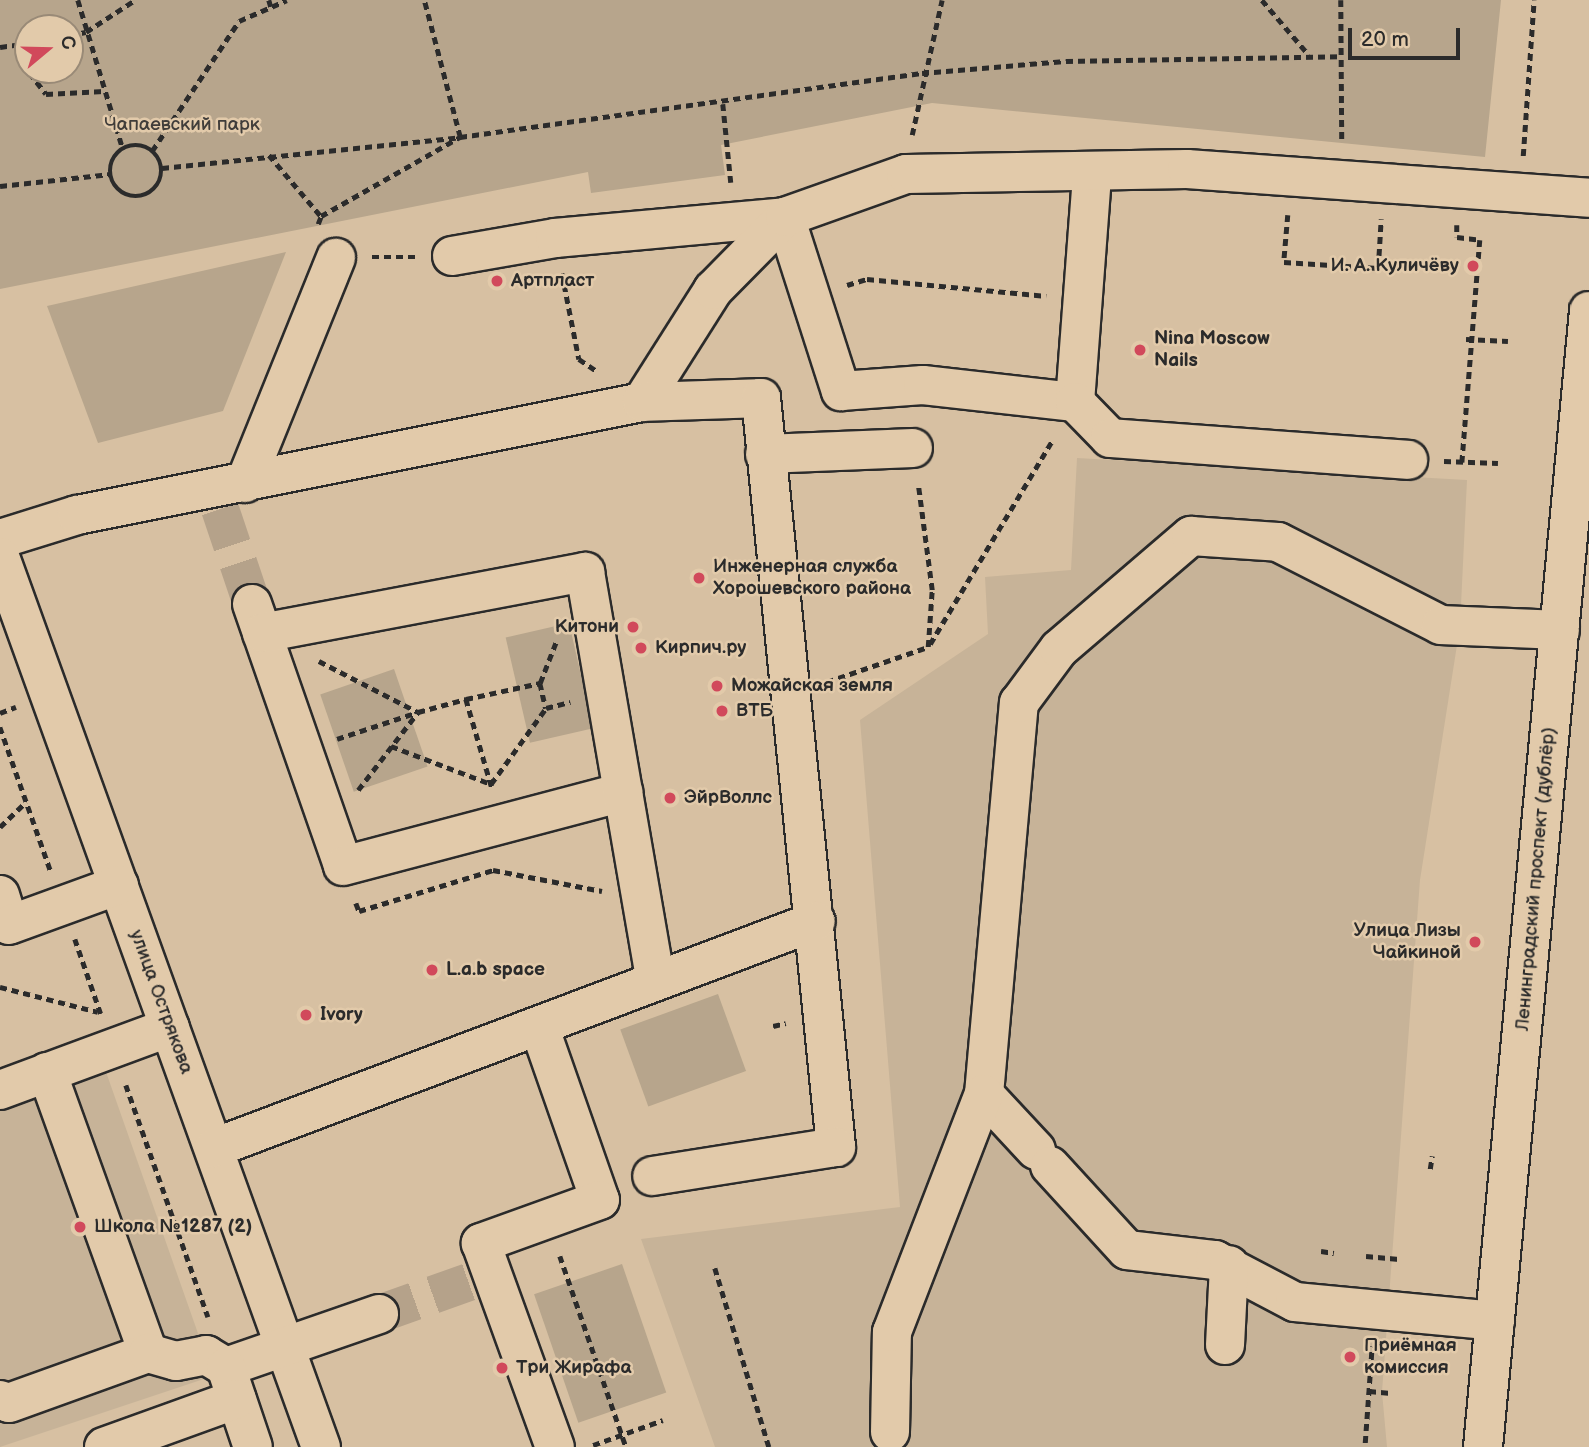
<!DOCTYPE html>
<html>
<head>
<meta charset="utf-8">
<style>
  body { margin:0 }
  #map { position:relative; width:1589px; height:1447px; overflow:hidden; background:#d7c0a2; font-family:"Balsamiq Sans",sans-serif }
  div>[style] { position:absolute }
  .built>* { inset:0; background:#c7b398 }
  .green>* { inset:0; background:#b7a58c; transform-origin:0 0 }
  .minor-tunnel>* { height:38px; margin-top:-19px; transform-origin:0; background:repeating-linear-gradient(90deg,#b5a28a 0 38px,transparent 0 57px) }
  .path>* { height:4.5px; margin-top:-2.25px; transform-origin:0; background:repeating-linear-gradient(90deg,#2b2b2b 0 7px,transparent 0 12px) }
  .path>.ring { margin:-2.25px; padding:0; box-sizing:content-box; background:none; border:4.5px solid #2b2b2b; border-radius:50% }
  .roads { filter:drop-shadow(2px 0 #2b2b2b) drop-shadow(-2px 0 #2b2b2b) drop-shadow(0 2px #2b2b2b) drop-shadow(0 -2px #2b2b2b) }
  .minor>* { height:38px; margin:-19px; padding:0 19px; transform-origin:19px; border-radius:19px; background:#e2caaa }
  .major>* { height:38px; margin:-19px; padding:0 19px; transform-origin:19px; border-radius:19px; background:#e2caaa }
  .dots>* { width:19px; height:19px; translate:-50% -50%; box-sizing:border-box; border:4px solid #e2caaa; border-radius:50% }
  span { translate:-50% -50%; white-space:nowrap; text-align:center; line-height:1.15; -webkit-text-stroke:5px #e2caaa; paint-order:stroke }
  .park-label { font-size:19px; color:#403d3a }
  .poi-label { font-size:19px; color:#2b2b2b; font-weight:700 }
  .right { translate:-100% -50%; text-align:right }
  .left { translate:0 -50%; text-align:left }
  .street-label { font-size:19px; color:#2b2b2b }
  .north { position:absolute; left:14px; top:14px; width:70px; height:70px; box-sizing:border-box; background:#e2caaa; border:2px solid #998a77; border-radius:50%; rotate:71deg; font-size:19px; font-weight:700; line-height:28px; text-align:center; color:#2b2b2b }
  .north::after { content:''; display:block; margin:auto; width:24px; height:32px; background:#d1495b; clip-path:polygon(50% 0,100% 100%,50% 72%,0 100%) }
  .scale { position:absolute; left:1348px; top:28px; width:112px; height:32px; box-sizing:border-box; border:4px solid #2b2b2b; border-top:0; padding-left:9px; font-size:21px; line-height:24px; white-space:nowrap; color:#2b2b2b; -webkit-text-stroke:5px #e2caaa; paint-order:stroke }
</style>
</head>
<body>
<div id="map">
  <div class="built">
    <div style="clip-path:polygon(1077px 458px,1467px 480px,1460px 626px,1420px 880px,1382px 1392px,1387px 1447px,715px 1447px,641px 1239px,900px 1207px,860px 720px,988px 634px,985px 577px,1071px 570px)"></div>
    <div style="clip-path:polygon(99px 1052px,213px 1376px,0 1447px,0 1077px)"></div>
  </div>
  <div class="green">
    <div style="clip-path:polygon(evenodd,0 0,1501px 0,1485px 157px,932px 103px,721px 145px,725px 175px,591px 193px,588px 172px,0 289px,0 0,28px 28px,70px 28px,70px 70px,28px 70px,28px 28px)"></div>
    <div style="clip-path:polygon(286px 252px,223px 411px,98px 443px,47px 306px)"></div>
    <div style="left:569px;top:623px;width:108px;height:65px;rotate:77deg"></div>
    <div style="left:394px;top:669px;width:103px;height:78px;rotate:71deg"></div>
    <div style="left:718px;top:994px;width:82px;height:104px;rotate:70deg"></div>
    <div style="left:622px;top:1264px;width:136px;height:93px;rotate:71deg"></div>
  </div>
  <div class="minor-tunnel">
    <div style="left:220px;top:509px;width:100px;rotate:71.4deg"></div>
    <div style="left:379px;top:1314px;width:107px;rotate:-19.6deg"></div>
  </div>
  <div class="path">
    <div style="left:78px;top:0;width:156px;rotate:73.2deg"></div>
    <div style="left:269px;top:0;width:7px;rotate:74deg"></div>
    <div style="left:1262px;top:0;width:72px;rotate:49.5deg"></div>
    <div style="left:1341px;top:0;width:141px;rotate:89.6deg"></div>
    <div style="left:70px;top:35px;width:16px;rotate:-11deg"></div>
    <div style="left:86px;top:32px;width:59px;rotate:-33.1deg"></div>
    <div style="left:19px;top:45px;width:18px;rotate:81deg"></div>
    <div style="left:22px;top:63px;width:39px;rotate:52deg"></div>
    <div style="left:46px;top:94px;width:58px;rotate:-3deg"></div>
    <div style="left:0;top:47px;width:28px;rotate:-8deg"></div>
    <div style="left:723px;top:104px;width:79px;rotate:84.2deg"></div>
    <div style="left:912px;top:135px;width:138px;rotate:-77.5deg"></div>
    <div class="ring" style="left:110px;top:145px;width:47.5px;height:47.5px"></div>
    <div style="left:152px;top:151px;width:156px;rotate:-56.2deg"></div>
    <div style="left:239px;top:21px;width:52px;rotate:-23.6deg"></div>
    <div style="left:269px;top:155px;width:80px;rotate:49.6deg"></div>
    <div style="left:1523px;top:156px;width:156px;rotate:-86deg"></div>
    <div style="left:162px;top:168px;width:300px;rotate:-5.9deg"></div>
    <div style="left:460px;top:137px;width:466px;rotate:-7.9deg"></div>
    <div style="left:922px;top:73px;width:144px;rotate:-4.8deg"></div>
    <div style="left:1066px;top:61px;width:276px;rotate:-1deg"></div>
    <div style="left:0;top:186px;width:111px;rotate:-6.2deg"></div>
    <div style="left:1288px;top:215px;width:47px;rotate:94.9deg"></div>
    <div style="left:1284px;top:262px;width:94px;rotate:3.7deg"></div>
    <div style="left:1378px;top:268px;width:49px;rotate:-86.5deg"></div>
    <div style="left:318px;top:224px;width:9px;rotate:-69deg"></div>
    <div style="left:321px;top:216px;width:160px;rotate:-29.6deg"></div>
    <div style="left:460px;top:137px;width:142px;rotate:-104.7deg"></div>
    <div style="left:1457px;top:225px;width:12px;rotate:90deg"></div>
    <div style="left:1457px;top:237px;width:23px;rotate:7deg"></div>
    <div style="left:1480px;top:240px;width:223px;rotate:94.6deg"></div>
    <div style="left:372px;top:257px;width:44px"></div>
    <div style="left:562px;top:273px;width:88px;rotate:78.8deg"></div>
    <div style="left:579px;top:359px;width:23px;rotate:34deg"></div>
    <div style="left:847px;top:285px;width:21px;rotate:-17deg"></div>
    <div style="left:867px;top:279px;width:180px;rotate:5.4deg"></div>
    <div style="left:1466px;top:339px;width:42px;rotate:2.7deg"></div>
    <div style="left:1444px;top:461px;width:54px;rotate:2.1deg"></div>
    <div style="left:930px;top:644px;width:239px;rotate:-59deg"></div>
    <div style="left:319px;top:661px;width:111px;rotate:27.3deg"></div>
    <div style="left:418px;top:712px;width:50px;rotate:-15.2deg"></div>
    <div style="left:466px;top:699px;width:93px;rotate:73.7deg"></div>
    <div style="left:827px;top:682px;width:107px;rotate:-19.1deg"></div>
    <div style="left:928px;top:647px;width:57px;rotate:-86deg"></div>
    <div style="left:932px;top:590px;width:107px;rotate:-97.5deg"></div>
    <div style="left:540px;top:683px;width:44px;rotate:-68.7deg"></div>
    <div style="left:466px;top:699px;width:76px;rotate:-12.2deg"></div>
    <div style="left:540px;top:683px;width:26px;rotate:77deg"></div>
    <div style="left:546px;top:708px;width:25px;rotate:-14deg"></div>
    <div style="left:0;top:713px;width:17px;rotate:-21deg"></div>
    <div style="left:0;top:727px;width:154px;rotate:70.6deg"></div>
    <div style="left:337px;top:739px;width:85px;rotate:-18.4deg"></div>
    <div style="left:391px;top:746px;width:107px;rotate:20.8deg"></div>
    <div style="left:491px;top:784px;width:94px;rotate:-54.1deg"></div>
    <div style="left:358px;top:790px;width:98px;rotate:-52.4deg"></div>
    <div style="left:0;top:827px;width:36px;rotate:-44deg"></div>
    <div style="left:356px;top:903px;width:9px;rotate:69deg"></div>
    <div style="left:359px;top:911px;width:140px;rotate:-17deg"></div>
    <div style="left:493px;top:870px;width:111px;rotate:10.9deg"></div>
    <div style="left:75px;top:939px;width:79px;rotate:70.9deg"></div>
    <div style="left:0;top:987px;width:101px;rotate:14.3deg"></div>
    <div style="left:773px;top:1026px;width:13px;rotate:-13deg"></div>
    <div style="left:126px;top:1085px;width:246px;rotate:70.5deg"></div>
    <div style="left:1430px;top:1169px;width:13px;rotate:-81deg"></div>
    <div style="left:1321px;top:1251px;width:13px;rotate:9deg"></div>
    <div style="left:560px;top:1256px;width:202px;rotate:70.9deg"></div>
    <div style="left:1366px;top:1256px;width:36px;rotate:5deg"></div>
    <div style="left:715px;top:1268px;width:187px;rotate:73.2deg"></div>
    <div style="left:1369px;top:1391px;width:22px;rotate:5deg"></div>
    <div style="left:1365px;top:1443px;width:97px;rotate:-85.9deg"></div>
    <div style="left:593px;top:1445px;width:74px;rotate:-19.7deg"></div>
  </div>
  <div class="roads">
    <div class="minor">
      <div style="left:452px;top:256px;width:105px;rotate:-9.9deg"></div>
      <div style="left:555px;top:238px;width:231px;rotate:-5.2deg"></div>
      <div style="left:785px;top:217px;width:183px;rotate:72.2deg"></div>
      <div style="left:841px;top:391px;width:82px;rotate:-4.2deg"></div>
      <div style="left:923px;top:385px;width:153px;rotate:6.4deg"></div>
      <div style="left:1075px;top:402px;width:228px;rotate:-85.7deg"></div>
      <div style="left:642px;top:402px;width:133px;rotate:-57.6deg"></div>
      <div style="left:713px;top:290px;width:103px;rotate:-45.4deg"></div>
      <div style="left:785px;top:217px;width:128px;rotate:-19.6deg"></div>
      <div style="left:906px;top:174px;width:281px;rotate:-1deg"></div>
      <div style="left:1187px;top:169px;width:403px;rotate:4.1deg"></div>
      <div style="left:1075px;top:402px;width:50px;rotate:45.8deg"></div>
      <div style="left:1110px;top:438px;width:299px;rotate:4.2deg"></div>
      <div style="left:765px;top:454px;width:148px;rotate:-2.3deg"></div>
      <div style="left:245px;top:483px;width:243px;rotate:-68deg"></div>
      <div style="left:0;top:539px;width:81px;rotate:-17.3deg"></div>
      <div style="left:77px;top:515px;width:576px;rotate:-11.31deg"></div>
      <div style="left:642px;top:402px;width:119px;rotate:-1.9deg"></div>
      <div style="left:761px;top:398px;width:753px;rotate:84.28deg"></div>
      <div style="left:836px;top:1147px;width:186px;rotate:171deg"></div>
      <div style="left:0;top:557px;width:946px;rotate:70.17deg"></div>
      <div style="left:252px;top:604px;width:277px;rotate:70.8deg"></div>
      <div style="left:343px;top:866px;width:290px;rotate:-14.8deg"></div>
      <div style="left:262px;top:633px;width:329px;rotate:-10.7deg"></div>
      <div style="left:585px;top:572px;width:415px;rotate:80.2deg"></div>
      <div style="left:0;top:895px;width:31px;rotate:73deg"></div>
      <div style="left:9px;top:925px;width:117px;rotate:-20deg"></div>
      <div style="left:539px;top:1026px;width:184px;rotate:70.7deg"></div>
      <div style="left:600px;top:1200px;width:127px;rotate:160.1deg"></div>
      <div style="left:481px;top:1243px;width:217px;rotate:70.1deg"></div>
      <div style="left:47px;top:1072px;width:299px;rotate:70.2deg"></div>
      <div style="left:0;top:1090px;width:181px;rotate:-20.3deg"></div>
      <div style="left:214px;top:1148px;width:643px;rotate:-20.66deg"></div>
      <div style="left:1036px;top:1150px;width:76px;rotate:-132.9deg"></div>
      <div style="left:984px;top:1094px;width:393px;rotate:-84.9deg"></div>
      <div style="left:1019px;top:703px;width:67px;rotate:-53.5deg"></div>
      <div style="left:1059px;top:649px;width:174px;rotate:-40.6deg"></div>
      <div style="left:1191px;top:536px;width:87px;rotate:3.9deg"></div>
      <div style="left:1278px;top:542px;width:183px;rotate:27deg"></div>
      <div style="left:1441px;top:625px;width:119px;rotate:2.4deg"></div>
      <div style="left:1050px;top:1166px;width:114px;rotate:47.5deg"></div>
      <div style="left:1127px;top:1250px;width:89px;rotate:6.5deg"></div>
      <div style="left:1215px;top:1260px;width:90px;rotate:27.7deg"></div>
      <div style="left:1295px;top:1302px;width:201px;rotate:5.4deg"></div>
      <div style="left:1225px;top:1345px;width:80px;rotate:-87.1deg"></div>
      <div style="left:226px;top:1367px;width:162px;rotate:-19.1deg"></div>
      <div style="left:0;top:1400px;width:9px;rotate:18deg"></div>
      <div style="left:9px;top:1403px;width:148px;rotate:-19.8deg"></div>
      <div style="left:148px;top:1353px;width:29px;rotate:16deg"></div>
      <div style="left:176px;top:1361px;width:31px;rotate:-11deg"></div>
      <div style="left:206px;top:1355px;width:23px;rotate:31deg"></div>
      <div style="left:226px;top:1367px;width:84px;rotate:71.4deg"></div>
      <div style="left:890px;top:1432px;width:100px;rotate:-88.9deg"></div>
      <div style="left:892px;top:1332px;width:255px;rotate:-68.9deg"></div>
      <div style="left:104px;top:1447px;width:141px;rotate:-19.8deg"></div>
    </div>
    <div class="major">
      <div style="left:1483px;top:1447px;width:1141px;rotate:-84.67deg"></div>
    </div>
  </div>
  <div class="dots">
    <div style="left:1473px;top:266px;background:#d1495b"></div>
    <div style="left:497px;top:281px;background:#d1495b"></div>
    <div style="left:1140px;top:350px;background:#d1495b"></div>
    <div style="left:699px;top:578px;background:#d1495b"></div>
    <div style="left:633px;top:627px;background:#d1495b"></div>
    <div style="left:641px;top:648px;background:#d1495b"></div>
    <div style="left:717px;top:686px;background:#d1495b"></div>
    <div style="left:722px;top:711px;background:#d1495b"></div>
    <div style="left:670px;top:798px;background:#d1495b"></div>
    <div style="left:1475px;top:942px;background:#d1495b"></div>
    <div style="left:432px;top:970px;background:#d1495b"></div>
    <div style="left:306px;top:1015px;background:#d1495b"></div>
    <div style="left:80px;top:1227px;background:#d1495b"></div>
    <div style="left:1350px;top:1357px;background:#d1495b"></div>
    <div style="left:502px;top:1368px;background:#d1495b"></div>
  </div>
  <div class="park-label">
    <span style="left:182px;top:125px">Чапаевский парк</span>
  </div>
  <div class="poi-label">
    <span class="right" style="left:1459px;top:266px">И. А. Куличёву</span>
    <span class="left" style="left:511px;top:281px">Артпласт</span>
    <span class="left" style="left:1154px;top:350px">Nina Moscow<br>Nails</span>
    <span class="left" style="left:713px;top:578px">Инженерная служба<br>Хорошевского района</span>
    <span class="right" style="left:619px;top:627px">Китони</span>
    <span class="left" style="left:655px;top:648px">Кирпич.ру</span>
    <span class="left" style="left:731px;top:686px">Можайская земля</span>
    <span class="left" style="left:736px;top:711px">ВТБ</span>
    <span class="left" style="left:684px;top:798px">ЭйрВоллс</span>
    <span class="right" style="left:1461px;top:942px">Улица Лизы<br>Чайкиной</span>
    <span class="left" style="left:446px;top:970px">L.a.b space</span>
    <span class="left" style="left:320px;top:1015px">Ivory</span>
    <span class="left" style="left:94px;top:1227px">Школа №1287 (2)</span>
    <span class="left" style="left:1364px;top:1357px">Приёмная<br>комиссия</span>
    <span class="left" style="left:516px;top:1368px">Три Жирафа</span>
  </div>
  <div class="street-label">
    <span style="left:1536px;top:879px;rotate:-85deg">Ленинградский проспект (дублёр)</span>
    <span style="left:161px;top:1002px;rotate:70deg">улица Острякова</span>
  </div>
  <div class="north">С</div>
  <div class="scale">20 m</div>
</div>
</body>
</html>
